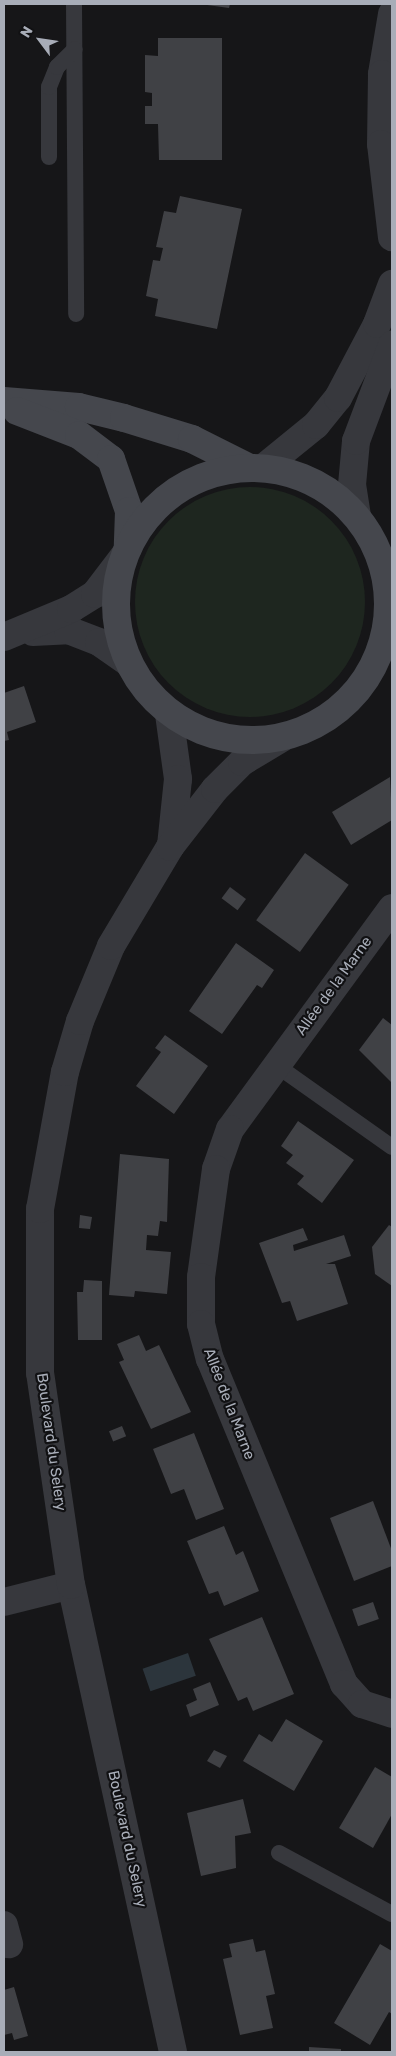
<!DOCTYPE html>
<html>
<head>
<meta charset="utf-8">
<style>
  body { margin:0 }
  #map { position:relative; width:396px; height:2056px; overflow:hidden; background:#161618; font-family:Rubik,sans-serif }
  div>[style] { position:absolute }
  .green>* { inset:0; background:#1e261f }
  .round { border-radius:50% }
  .water>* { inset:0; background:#2c353c; transform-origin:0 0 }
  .building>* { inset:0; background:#404145; transform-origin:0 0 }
  .service>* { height:16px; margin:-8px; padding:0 8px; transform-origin:8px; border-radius:8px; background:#37383d }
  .minor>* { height:28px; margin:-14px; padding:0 14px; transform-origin:14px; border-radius:14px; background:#37383d }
  .tertiary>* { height:28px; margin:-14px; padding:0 14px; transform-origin:14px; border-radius:14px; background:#37383d }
  .secondary>* { height:28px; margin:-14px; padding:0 14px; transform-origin:14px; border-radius:14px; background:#45474d }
  .secondary>.ring { margin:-14px; padding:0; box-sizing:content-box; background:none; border:28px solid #45474d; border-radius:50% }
  span { translate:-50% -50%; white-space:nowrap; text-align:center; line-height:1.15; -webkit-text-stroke:4.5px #111113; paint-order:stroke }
  .street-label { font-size:15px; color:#a8adb8 }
  .frame { position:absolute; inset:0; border:5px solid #a8adb8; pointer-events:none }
  .north { position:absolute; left:15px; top:15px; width:50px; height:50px; -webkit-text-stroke:4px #111113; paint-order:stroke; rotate:301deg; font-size:14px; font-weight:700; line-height:20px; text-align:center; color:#a8adb8 }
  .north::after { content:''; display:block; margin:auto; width:18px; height:22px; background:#a8adb8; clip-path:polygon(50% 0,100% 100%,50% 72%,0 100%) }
</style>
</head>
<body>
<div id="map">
  <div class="green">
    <div class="round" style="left:135px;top:487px;width:230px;height:230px"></div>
  </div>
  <div class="water">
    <div style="left:188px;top:1653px;width:24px;height:48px;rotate:71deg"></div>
  </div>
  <div class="building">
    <div style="clip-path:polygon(200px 4px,230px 4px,229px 8px)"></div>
    <div style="clip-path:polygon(158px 38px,222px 38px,222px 160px,159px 160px,158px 124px,145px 124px,145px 106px,152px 106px,152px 93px,145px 92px,145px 55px,158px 56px)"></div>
    <div style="clip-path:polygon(180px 196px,242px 209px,217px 329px,155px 316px,158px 299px,146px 296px,153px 260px,160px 261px,163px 248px,156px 247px,164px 211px,176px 213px)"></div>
    <div style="clip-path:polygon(24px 686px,36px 722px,7px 732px,9px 740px,4px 741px,4px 693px)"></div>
    <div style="clip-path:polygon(390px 777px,392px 820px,351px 845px,332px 812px)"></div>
    <div style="left:305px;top:853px;width:54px;height:83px;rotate:36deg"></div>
    <div style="left:230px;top:887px;width:20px;height:14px;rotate:37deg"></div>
    <div style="clip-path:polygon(236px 943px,274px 970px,262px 988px,257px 985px,222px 1034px,189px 1011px)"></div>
    <div style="clip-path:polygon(383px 1018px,392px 1025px,392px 1083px,359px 1050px)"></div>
    <div style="clip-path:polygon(165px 1035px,208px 1066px,174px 1114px,136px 1086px,161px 1052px,155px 1048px)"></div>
    <div style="clip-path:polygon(298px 1121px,354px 1160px,322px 1203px,297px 1184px,304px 1176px,286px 1163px,293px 1155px,281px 1146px)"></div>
    <div style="clip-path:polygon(120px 1154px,169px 1159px,167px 1222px,160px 1221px,158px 1236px,147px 1235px,146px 1250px,171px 1252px,167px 1294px,135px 1291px,134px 1297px,109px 1295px)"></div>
    <div style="clip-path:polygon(80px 1215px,92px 1217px,90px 1229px,79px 1228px)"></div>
    <div style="clip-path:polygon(389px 1225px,392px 1227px,392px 1286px,375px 1274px,372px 1247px)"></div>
    <div style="clip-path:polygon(303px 1228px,308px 1240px,293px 1245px,294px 1251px,344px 1235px,351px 1256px,326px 1264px,335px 1264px,348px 1304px,297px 1321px,290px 1301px,282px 1303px,259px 1243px)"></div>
    <div style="clip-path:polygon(84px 1280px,102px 1281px,102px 1340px,78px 1340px,77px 1292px,83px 1292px)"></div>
    <div style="clip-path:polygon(139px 1335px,146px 1351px,159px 1345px,191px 1412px,151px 1429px,119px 1362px,124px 1360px,117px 1344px)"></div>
    <div style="left:122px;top:1426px;width:11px;height:14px;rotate:68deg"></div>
    <div style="clip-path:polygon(194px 1433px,224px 1509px,196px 1520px,184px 1489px,171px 1494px,153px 1449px)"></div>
    <div style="clip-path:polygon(373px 1501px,392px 1551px,392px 1566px,354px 1581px,330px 1518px)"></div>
    <div style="clip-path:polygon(224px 1526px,236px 1555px,243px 1551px,259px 1591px,224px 1606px,218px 1591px,209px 1594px,187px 1541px)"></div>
    <div style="left:373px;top:1602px;width:18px;height:22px;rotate:71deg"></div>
    <div style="clip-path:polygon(262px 1617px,294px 1694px,253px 1711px,247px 1697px,238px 1701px,209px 1639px)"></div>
    <div style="clip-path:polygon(210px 1682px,219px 1705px,190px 1717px,186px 1705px,197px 1700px,193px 1689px)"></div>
    <div style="clip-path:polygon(286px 1719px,323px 1741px,294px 1791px,243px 1761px,259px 1734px,272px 1742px)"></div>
    <div style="clip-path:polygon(214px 1750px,227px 1756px,220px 1768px,207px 1761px)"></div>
    <div style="clip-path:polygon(375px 1767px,392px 1777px,392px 1814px,373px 1848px,339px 1828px)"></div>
    <div style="clip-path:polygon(243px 1799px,251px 1833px,235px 1836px,236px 1868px,201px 1876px,187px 1813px)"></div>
    <div style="clip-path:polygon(253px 1939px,256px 1952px,265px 1950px,275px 1994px,266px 1996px,273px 2028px,240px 2035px,223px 1959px,232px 1957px,229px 1944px)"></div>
    <div style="clip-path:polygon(380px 1944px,392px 1951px,392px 2014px,389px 2012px,370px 2045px,334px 2023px)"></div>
    <div style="clip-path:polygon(14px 1987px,28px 2036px,14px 2040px,12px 2033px,4px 2035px,4px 1990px)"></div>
    <div style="clip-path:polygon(309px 2047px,341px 2049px,341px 2052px,309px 2052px)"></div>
  </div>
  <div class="service">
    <div style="left:74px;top:4px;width:310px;rotate:89.6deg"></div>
    <div style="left:49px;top:157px;width:70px;rotate:-90deg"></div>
    <div style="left:49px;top:87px;width:22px;rotate:-68deg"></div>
    <div style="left:57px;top:67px;width:25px;rotate:-45deg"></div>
    <div style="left:276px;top:1065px;width:142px;rotate:35.3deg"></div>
    <div style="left:279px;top:1853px;width:128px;rotate:28.4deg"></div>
  </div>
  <div class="minor">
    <div style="left:392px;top:14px;width:61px;rotate:99.5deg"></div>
    <div style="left:382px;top:74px;width:70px;rotate:90.8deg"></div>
    <div style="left:381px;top:144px;width:94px;rotate:83.3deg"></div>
    <div style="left:263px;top:468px;width:68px;rotate:-39.1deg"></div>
    <div style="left:316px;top:425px;width:35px;rotate:-51deg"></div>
    <div style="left:338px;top:398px;width:84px;rotate:-62.2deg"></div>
    <div style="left:377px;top:324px;width:43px;rotate:-69.4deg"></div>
    <div style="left:357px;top:516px;width:31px;rotate:-99deg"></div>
    <div style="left:352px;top:485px;width:44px;rotate:-84.8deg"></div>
    <div style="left:356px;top:441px;width:103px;rotate:-69.4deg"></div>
    <div style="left:33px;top:632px;width:35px;rotate:-3deg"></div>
    <div style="left:68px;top:630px;width:33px;rotate:21deg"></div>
    <div style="left:99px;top:642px;width:35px;rotate:35deg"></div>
    <div style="left:4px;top:637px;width:73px;rotate:-22.7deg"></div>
    <div style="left:71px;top:609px;width:28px;rotate:-32deg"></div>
    <div style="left:95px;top:594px;width:48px;rotate:-52.7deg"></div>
    <div style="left:392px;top:908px;width:274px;rotate:126.2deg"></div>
    <div style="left:230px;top:1129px;width:42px;rotate:109.3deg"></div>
    <div style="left:216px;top:1169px;width:109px;rotate:97.9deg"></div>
    <div style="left:201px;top:1277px;width:47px;rotate:90deg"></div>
    <div style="left:201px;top:1324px;width:36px;rotate:76deg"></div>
    <div style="left:210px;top:1359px;width:352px;rotate:67.6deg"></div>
    <div style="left:344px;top:1684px;width:27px;rotate:48deg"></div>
    <div style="left:362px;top:1704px;width:32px;rotate:18deg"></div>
    <div style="left:4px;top:1602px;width:69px;rotate:-14.2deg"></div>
    <div style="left:4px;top:1925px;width:20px;rotate:75deg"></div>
  </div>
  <div class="tertiary">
    <div style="left:169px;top:714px;width:66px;rotate:82.1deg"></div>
    <div style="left:178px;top:779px;width:67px;rotate:96deg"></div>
    <div style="left:173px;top:2052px;width:478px;rotate:-102.3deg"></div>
    <div style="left:71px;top:1585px;width:214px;rotate:-98.3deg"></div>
    <div style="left:40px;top:1373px;width:164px;rotate:-90deg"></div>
    <div style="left:40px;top:1209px;width:139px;rotate:-79.7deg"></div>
    <div style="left:65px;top:1072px;width:53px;rotate:-73.6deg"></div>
    <div style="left:80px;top:1021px;width:81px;rotate:-67.5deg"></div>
    <div style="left:111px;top:946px;width:115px;rotate:-59.2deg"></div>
    <div style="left:170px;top:847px;width:73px;rotate:-52.2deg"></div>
    <div style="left:215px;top:789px;width:38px;rotate:-45deg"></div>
    <div style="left:242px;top:762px;width:47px;rotate:-31deg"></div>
  </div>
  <div class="secondary">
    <div style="left:4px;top:401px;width:75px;rotate:4.6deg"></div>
    <div style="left:79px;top:407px;width:46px;rotate:13.7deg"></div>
    <div style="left:124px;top:418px;width:71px;rotate:17.2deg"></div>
    <div style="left:192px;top:439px;width:63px;rotate:26.6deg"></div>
    <div style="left:17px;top:411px;width:66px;rotate:21.2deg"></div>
    <div style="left:79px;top:435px;width:40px;rotate:37deg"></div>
    <div style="left:111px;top:459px;width:55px;rotate:70.9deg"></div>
    <div style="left:129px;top:511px;width:37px;rotate:92deg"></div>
    <div class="ring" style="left:116px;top:468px;width:244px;height:244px"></div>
  </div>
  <div class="street-label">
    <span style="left:334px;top:986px;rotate:-54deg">Allée de la Marne</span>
    <span style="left:229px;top:1404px;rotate:69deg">Allée de la Marne</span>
    <span style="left:51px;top:1442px;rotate:82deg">Boulevard du Selery</span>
    <span style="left:127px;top:1839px;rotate:78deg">Boulevard du Selery</span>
  </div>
  <div class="frame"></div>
  <div class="north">N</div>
</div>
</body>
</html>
